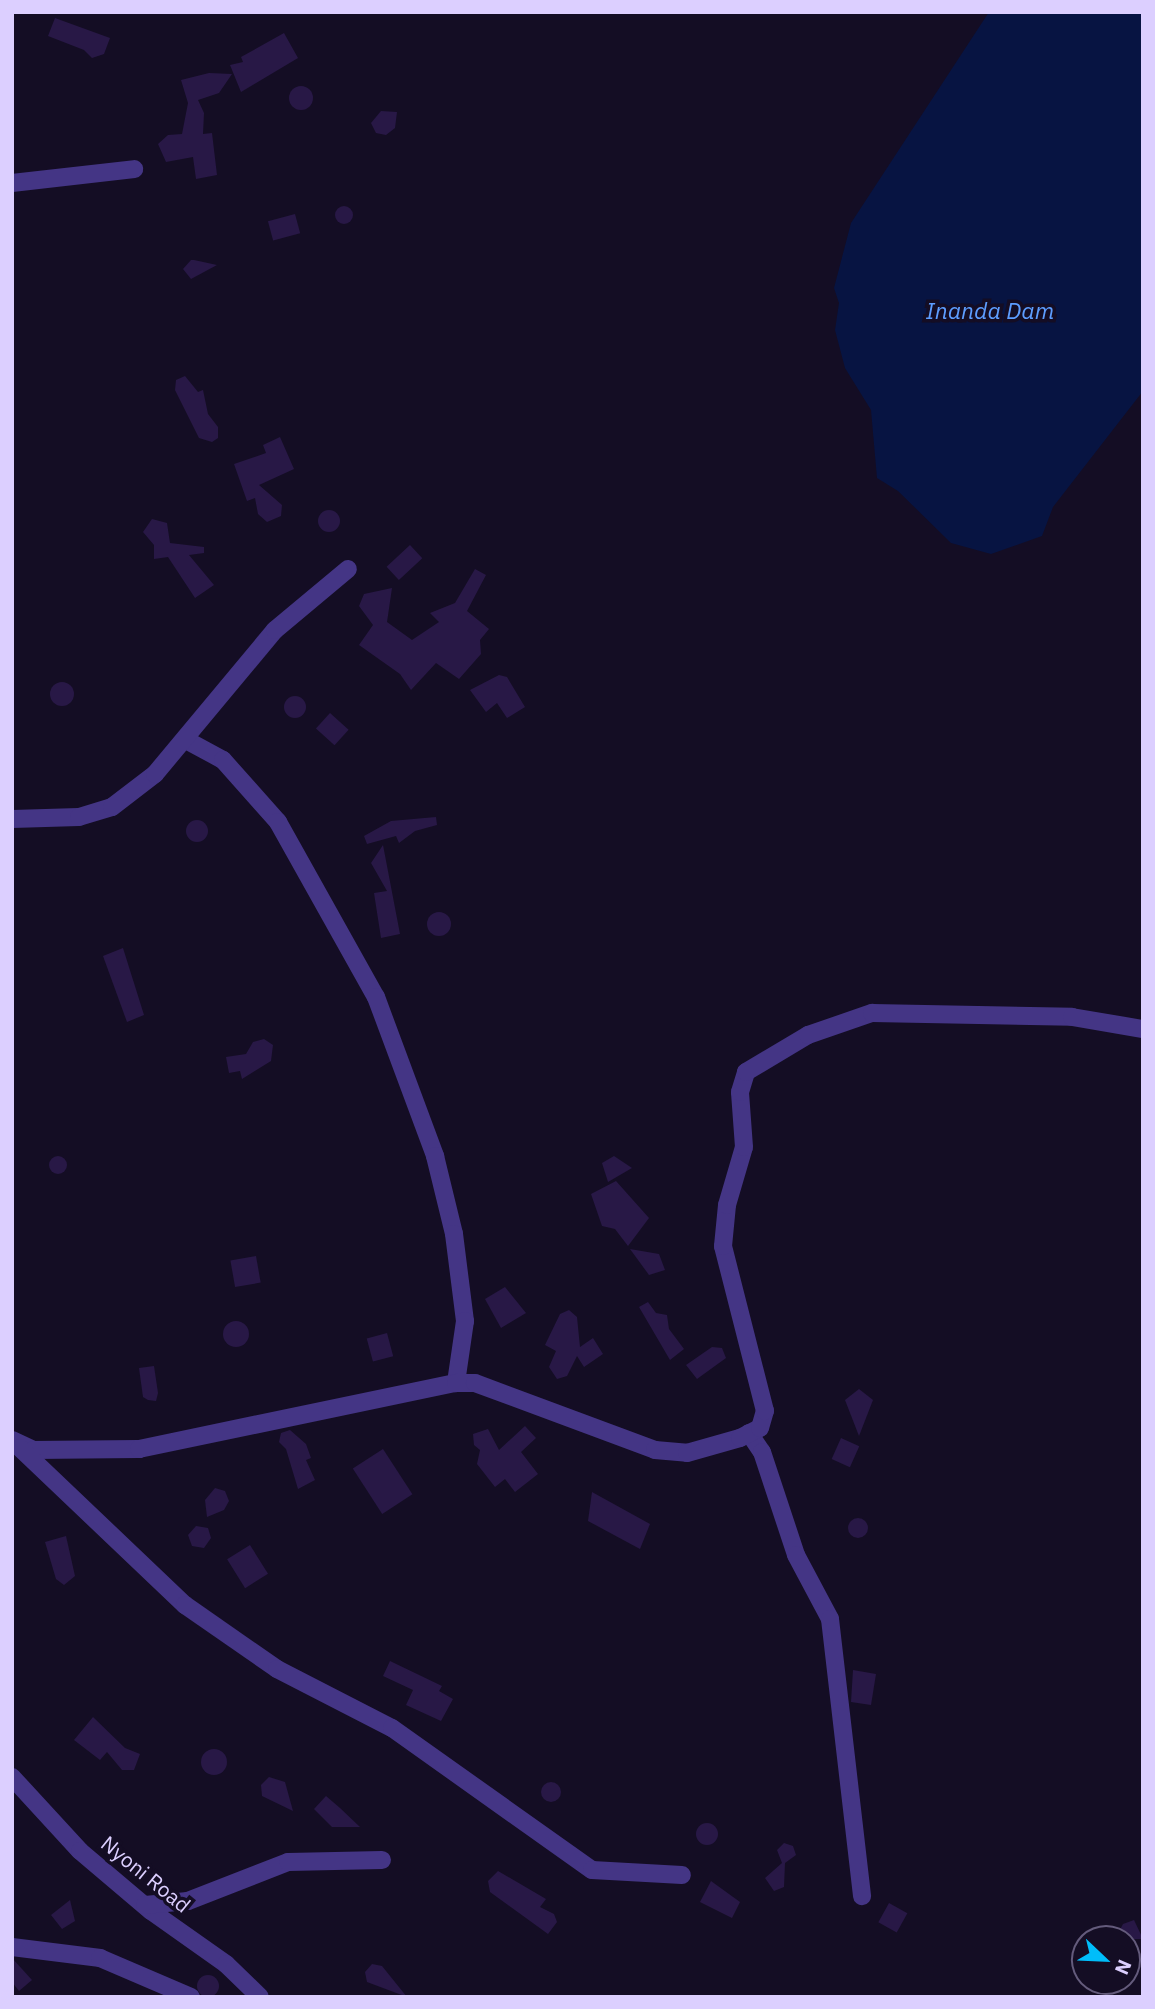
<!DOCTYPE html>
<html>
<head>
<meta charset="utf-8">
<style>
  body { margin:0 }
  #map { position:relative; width:1155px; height:2009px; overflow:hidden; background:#140d24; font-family:"IBM Plex Sans",sans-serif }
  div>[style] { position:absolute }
  .water>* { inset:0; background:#071442 }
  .building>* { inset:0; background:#281846; transform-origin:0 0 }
  .round { border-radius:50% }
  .minor>* { height:18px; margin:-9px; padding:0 9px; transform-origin:9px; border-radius:9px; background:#443585 }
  span { translate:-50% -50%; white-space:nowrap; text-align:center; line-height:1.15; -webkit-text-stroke:7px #140d24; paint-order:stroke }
  .street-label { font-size:21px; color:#dccfff }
  .water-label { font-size:23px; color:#5d9dff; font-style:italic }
  .frame { position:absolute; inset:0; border:14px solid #dccfff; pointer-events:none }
  .north { position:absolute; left:1071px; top:1925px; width:70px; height:70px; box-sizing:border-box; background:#140d24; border:2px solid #645b7c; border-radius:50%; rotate:113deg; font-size:19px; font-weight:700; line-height:28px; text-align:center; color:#dccfff }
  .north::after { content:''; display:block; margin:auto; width:24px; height:32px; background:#00bdfa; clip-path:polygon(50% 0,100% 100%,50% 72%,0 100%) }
</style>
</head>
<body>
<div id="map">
  <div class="water">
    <div style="clip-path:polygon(989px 12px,1143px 12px,1143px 391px,1053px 507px,1042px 536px,991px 554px,951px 543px,898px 491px,877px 478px,871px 410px,845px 368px,835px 330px,839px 303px,834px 288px,851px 223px)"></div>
  </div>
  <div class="building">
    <div style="clip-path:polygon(55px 18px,110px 38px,104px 54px,92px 58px,84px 50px,48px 36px)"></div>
    <div style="clip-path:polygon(284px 33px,298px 58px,241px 92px,230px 65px,243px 62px,241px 57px)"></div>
    <div style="clip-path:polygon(209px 73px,232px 74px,219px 93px,198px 100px,204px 113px,203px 134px,212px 133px,217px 175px,196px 179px,193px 157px,166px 162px,158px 144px,168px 135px,182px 134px,188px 103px,181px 80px)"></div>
    <div class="round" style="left:289px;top:86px;width:24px;height:24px"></div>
    <div style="clip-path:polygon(381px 111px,397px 112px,395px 128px,386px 135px,376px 133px,371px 123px)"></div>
    <div class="round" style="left:335px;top:206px;width:18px;height:18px"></div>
    <div style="left:295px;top:214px;width:20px;height:28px;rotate:75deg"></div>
    <div style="clip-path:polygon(191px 260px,194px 260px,217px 265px,191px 279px,183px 269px)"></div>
    <div style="clip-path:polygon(185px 376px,198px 392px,203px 390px,208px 414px,218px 427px,218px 438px,212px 442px,199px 438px,175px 390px,176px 380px)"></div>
    <div style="clip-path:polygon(280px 437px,294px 469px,259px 485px,282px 505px,281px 516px,267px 522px,258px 514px,255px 498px,247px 501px,234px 464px,266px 453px,263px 445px)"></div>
    <div class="round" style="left:318px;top:510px;width:22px;height:22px"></div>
    <div style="clip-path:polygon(152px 519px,167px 523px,170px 543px,204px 547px,204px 553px,189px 555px,214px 585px,195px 598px,168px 557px,154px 559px,154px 545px,143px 532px)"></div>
    <div style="left:410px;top:545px;width:18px;height:32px;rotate:47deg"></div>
    <div style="clip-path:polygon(475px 569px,486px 575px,467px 611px,489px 629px,480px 640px,481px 654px,459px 679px,436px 663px,411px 690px,400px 674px,359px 645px,373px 625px,359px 606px,364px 594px,392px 588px,387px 622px,412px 640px,439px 622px,430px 613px,455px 603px)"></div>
    <div style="clip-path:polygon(499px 675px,507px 677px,525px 707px,507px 718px,497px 703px,486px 712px,470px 690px)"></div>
    <div class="round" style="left:50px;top:682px;width:24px;height:24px"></div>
    <div class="round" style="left:284px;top:696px;width:22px;height:22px"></div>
    <div style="left:330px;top:713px;width:25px;height:21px;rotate:42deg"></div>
    <div style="clip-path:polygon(436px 817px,437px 825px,415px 831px,399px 843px,396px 836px,367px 844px,364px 836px,391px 821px)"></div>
    <div class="round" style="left:186px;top:820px;width:22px;height:22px"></div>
    <div style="clip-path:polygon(383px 845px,400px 934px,381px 938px,374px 893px,387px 891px,371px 863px)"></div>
    <div class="round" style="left:427px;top:912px;width:24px;height:24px"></div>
    <div style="clip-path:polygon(123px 948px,144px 1015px,127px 1022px,103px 956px)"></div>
    <div style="clip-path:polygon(264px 1039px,273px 1045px,271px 1061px,242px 1079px,240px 1071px,229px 1073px,226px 1057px,246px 1054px,253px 1042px)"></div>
    <div class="round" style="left:49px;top:1156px;width:18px;height:18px"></div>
    <div style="clip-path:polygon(614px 1156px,632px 1168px,608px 1182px,602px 1163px)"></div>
    <div style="clip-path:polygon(616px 1181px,649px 1218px,628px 1246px,615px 1229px,602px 1226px,591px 1194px)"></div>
    <div style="clip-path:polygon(630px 1249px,659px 1254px,665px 1270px,649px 1275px)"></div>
    <div style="left:256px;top:1256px;width:27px;height:26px;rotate:80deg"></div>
    <div style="clip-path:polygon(505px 1287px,526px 1313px,501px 1328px,485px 1299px)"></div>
    <div style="clip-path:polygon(648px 1302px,656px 1313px,667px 1315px,669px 1329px,684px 1349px,670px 1360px,639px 1307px)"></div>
    <div style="clip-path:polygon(569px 1310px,577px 1317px,580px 1347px,593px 1338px,603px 1354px,584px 1367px,577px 1356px,567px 1376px,557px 1379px,549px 1367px,556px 1351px,545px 1345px,560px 1314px)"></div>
    <div class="round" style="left:223px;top:1321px;width:26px;height:26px"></div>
    <div style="left:387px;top:1333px;width:24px;height:21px;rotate:75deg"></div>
    <div style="clip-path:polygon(712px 1347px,722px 1348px,726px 1358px,697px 1379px,686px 1365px)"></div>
    <div style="clip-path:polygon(154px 1366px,158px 1393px,156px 1401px,148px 1400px,143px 1397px,139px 1368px)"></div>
    <div style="clip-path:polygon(859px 1389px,873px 1400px,859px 1436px,845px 1400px)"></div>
    <div style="clip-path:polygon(525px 1426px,536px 1438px,521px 1452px,538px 1474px,515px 1492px,505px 1479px,495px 1487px,477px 1464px,480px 1450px,474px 1445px,473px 1434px,488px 1429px,499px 1450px)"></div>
    <div style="clip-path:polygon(290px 1430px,306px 1444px,311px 1458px,306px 1460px,315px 1480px,298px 1489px,286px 1449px,279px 1442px,281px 1433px)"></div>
    <div style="left:841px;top:1438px;width:20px;height:23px;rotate:24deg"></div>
    <div style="left:383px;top:1449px;width:54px;height:36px;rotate:57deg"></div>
    <div style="clip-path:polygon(215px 1488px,225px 1491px,229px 1501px,224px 1510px,207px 1517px,205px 1500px)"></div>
    <div style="clip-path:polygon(592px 1492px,650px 1524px,640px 1549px,588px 1521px)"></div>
    <div class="round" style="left:848px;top:1518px;width:20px;height:20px"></div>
    <div style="clip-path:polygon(196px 1526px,208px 1528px,211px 1538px,204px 1548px,192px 1546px,188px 1535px)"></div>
    <div style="clip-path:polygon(66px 1536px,75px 1576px,64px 1585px,56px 1579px,45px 1542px)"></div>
    <div style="left:250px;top:1545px;width:34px;height:27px;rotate:58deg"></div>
    <div style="clip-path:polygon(390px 1661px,442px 1686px,439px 1691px,453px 1699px,441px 1721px,406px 1705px,413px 1690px,383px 1676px)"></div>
    <div style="clip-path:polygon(853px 1670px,876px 1674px,871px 1705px,851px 1702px)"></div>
    <div style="clip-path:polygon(93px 1717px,125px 1748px,140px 1754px,134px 1770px,122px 1770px,107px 1752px,100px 1760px,74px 1740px)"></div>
    <div class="round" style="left:201px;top:1749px;width:26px;height:26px"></div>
    <div style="clip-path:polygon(269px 1777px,285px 1782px,293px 1811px,262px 1796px,261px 1785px)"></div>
    <div class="round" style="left:541px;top:1782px;width:20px;height:20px"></div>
    <div style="clip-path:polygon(326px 1796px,340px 1808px,360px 1827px,332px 1827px,314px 1809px)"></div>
    <div class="round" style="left:696px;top:1823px;width:22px;height:22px"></div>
    <div style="clip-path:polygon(784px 1843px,793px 1846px,796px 1855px,785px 1863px,784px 1887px,774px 1891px,765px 1878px,782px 1863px,777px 1850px)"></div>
    <div style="clip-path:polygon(498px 1871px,546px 1899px,540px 1907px,554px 1914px,557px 1922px,548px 1934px,490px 1892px,488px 1881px)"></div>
    <div style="clip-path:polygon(711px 1881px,740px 1902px,732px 1918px,700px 1902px)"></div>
    <div style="clip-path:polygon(70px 1900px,75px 1921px,62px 1929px,51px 1915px)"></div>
    <div style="left:889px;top:1903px;width:21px;height:22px;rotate:29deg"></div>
    <div style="clip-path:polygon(1134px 1920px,1143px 1939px,1115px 1939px,1123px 1924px)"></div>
    <div style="clip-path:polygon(12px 1958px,32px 1980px,19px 1991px,12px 1982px)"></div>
    <div style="clip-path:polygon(372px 1964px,382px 1966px,407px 1997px,367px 1982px,365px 1972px)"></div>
    <div class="round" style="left:197px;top:1975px;width:22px;height:22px"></div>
  </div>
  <div class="minor">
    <div style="left:12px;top:183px;width:123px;rotate:-6.5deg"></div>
    <div style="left:186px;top:740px;width:42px;rotate:28.4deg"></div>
    <div style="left:223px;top:760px;width:83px;rotate:48.4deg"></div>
    <div style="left:278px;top:822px;width:201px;rotate:60.8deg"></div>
    <div style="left:376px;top:997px;width:170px;rotate:69.6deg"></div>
    <div style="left:435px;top:1156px;width:80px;rotate:76.3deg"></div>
    <div style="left:454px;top:1234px;width:88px;rotate:82.8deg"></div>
    <div style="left:465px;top:1321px;width:63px;rotate:98.3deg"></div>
    <div style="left:12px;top:819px;width:67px;rotate:-1.7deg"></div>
    <div style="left:79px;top:817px;width:34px;rotate:-17deg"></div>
    <div style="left:112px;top:807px;width:54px;rotate:-37.5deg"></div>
    <div style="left:155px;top:774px;width:187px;rotate:-50.2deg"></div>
    <div style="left:275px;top:630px;width:95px;rotate:-39.9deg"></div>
    <div style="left:749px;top:1433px;width:23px;rotate:56deg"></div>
    <div style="left:762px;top:1452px;width:108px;rotate:71.7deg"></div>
    <div style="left:796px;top:1555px;width:72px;rotate:62deg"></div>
    <div style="left:830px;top:1619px;width:279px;rotate:83.4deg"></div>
    <div style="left:12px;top:1440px;width:23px;rotate:25deg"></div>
    <div style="left:33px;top:1450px;width:106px;rotate:-0.5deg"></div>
    <div style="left:139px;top:1449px;width:324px;rotate:-11.8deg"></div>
    <div style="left:456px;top:1383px;width:19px"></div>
    <div style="left:475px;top:1383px;width:192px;rotate:20.4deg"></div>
    <div style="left:655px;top:1450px;width:32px;rotate:5deg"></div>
    <div style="left:687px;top:1453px;width:55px;rotate:-15.8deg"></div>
    <div style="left:740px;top:1438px;width:22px;rotate:-27deg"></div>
    <div style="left:760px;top:1428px;width:18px;rotate:-74deg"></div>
    <div style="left:765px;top:1411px;width:170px;rotate:-104.3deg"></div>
    <div style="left:723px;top:1246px;width:41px;rotate:-84.4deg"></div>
    <div style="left:727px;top:1205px;width:60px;rotate:-73.7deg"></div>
    <div style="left:744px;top:1147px;width:55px;rotate:-94.2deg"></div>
    <div style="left:740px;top:1092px;width:21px;rotate:-73deg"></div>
    <div style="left:746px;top:1072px;width:72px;rotate:-30.8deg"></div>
    <div style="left:808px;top:1035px;width:68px;rotate:-19deg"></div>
    <div style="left:872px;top:1013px;width:200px;rotate:1.1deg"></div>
    <div style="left:1072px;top:1017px;width:72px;rotate:9.6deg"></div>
    <div style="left:20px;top:1448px;width:228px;rotate:43.6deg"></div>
    <div style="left:185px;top:1605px;width:112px;rotate:34.8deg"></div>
    <div style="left:277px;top:1669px;width:129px;rotate:27.2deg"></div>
    <div style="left:392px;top:1728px;width:245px;rotate:35.4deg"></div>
    <div style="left:592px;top:1870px;width:90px;rotate:3.2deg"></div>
    <div style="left:12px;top:1777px;width:100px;rotate:47.4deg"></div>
    <div style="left:80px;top:1851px;width:93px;rotate:40.2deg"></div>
    <div style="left:151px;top:1911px;width:92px;rotate:35.2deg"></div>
    <div style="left:226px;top:1964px;width:47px;rotate:44.1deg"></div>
    <div style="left:145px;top:1905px;width:43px;rotate:-5.3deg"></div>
    <div style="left:188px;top:1901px;width:107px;rotate:-21.3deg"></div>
    <div style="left:288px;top:1862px;width:94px;rotate:-1.2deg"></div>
    <div style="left:12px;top:1947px;width:89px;rotate:7.1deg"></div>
    <div style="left:100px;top:1958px;width:99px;rotate:23.2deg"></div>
  </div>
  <div class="street-label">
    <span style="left:146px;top:1874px;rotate:39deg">Nyoni Road</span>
  </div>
  <div class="water-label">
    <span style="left:990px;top:310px">Inanda Dam</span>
  </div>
  <div class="frame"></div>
  <div class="north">N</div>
</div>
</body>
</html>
